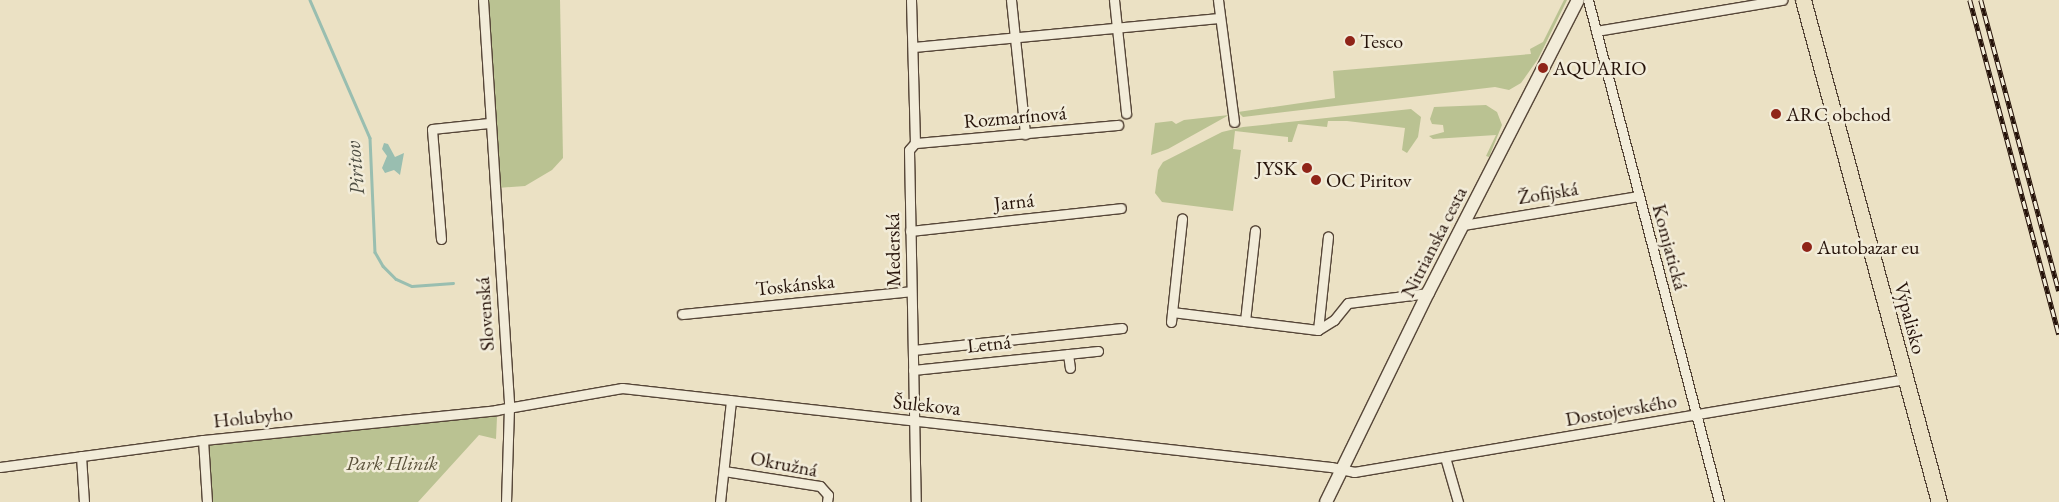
<!DOCTYPE html>
<html>
<head>
<meta charset="utf-8">
<style>
  body { margin:0 }
  #map { position:relative; width:2059px; height:502px; overflow:hidden; background:#ebe1c4; font-family:"EB Garamond",serif }
  div>[style] { position:absolute }
  .green>* { inset:0; background:#bac292 }
  .water>* { inset:0; background:#99beb0 }
  .stream>* { height:2.5px; margin:-1.25px; padding:0 1.25px; transform-origin:1.25px; border-radius:1.25px; background:#99beb0 }
  .roads { filter:drop-shadow(1px 0 #564638) drop-shadow(-1px 0 #564638) drop-shadow(0 1px #564638) drop-shadow(0 -1px #564638) }
  .minor>* { height:9px; margin:-4.5px; padding:0 4.5px; transform-origin:4.5px; border-radius:4.5px; background:#f2ecd9 }
  .secondary>* { height:12px; margin:-6px; padding:0 6px; transform-origin:6px; border-radius:6px; background:#f2ecd9 }
  .primary>* { height:15px; margin:-7.5px; padding:0 7.5px; transform-origin:7.5px; border-radius:7.5px; background:#ebe1c4 }
  .rail>* { height:4.5px; margin-top:-2.25px; transform-origin:0; background:repeating-linear-gradient(90deg,#f2ecd9 0 8px,#251209 0 16px); box-sizing:border-box; border-block:1px solid #251209 }
  .dots>* { width:14px; height:14px; translate:-50% -50%; box-sizing:border-box; border:2px solid #f2ecd9; border-radius:50% }
  span { translate:-50% -50%; white-space:nowrap; text-align:center; line-height:1.15; -webkit-text-stroke:5px #f2ecd9; paint-order:stroke }
  .poi-label { font-size:20px; color:#251209 }
  .left { translate:0 -50%; text-align:left }
  .right { translate:-100% -50%; text-align:right }
  .street-label { font-size:20px; color:#251209 }
  .park-label { font-size:20px; color:#595039; font-style:italic }
  .water-label { font-size:21px; color:#4e4e43; font-style:italic }
</style>
</head>
<body>
<div id="map">
  <div class="green">
    <div style="clip-path:polygon(486px 0,560px 0,563px 158px,552px 170px,525px 186px,497px 188px)"></div>
    <div style="clip-path:polygon(1564px 0,1567px 0,1538px 59px,1521px 83px,1509px 90px,1495px 87px,1243px 117px,1238px 112px,1335px 98px,1333px 71px,1531px 54px,1530px 49px,1543px 42px)"></div>
    <div style="clip-path:polygon(1486px 105px,1497px 112px,1502px 125px,1489px 157px,1486px 156px,1496px 135px,1433px 139px,1429px 136px,1444px 132px,1443px 125px,1432px 124px,1430px 119px,1434px 107px)"></div>
    <div style="clip-path:polygon(1411px 109px,1421px 117px,1418px 137px,1407px 153px,1402px 150px,1405px 128px,1347px 121px,1328px 121px,1327px 127px,1298px 124px,1292px 142px,1288px 142px,1288px 137px,1235px 131px,1233px 149px,1241px 150px,1233px 211px,1162px 202px,1155px 193px,1158px 170px,1163px 162px,1222px 132px,1243px 127px)"></div>
    <div style="clip-path:polygon(1229px 115px,1168px 149px,1151px 155px,1155px 123px,1172px 121px,1176px 124px,1184px 120px)"></div>
    <div style="clip-path:polygon(488px 413px,497px 417px,496px 439px,479px 435px,418px 502px,211px 502px,207px 448px,215px 442px)"></div>
  </div>
  <div class="water">
    <div style="clip-path:polygon(384px 143px,388px 144px,395px 157px,404px 153px,400px 175px,394px 170px,385px 173px,382px 168px,387px 156px,382px 149px)"></div>
  </div>
  <div class="stream">
    <div style="left:310px;top:0;width:150px;rotate:66.5deg"></div>
    <div style="left:370px;top:138px;width:114px;rotate:87.5deg"></div>
    <div style="left:375px;top:252px;width:16px;rotate:60deg"></div>
    <div style="left:383px;top:266px;width:18px;rotate:45deg"></div>
    <div style="left:396px;top:279px;width:17px;rotate:24deg"></div>
    <div style="left:412px;top:286px;width:41px;rotate:-4.2deg"></div>
  </div>
  <div class="roads">
    <div class="minor">
      <div style="left:483px;top:0;width:408px;rotate:86.3deg"></div>
      <div style="left:509px;top:407px;width:95px;rotate:91.8deg"></div>
      <div style="left:911px;top:0;width:143px;rotate:88.4deg"></div>
      <div style="left:915px;top:143px;width:9px;rotate:131deg"></div>
      <div style="left:909px;top:150px;width:352px;rotate:88.9deg"></div>
      <div style="left:1011px;top:0;width:135px;rotate:84deg"></div>
      <div style="left:1114px;top:0;width:114px;rotate:83.9deg"></div>
      <div style="left:1218px;top:0;width:123px;rotate:82.5deg"></div>
      <div style="left:1588px;top:0;width:519px;rotate:75.37deg"></div>
      <div style="left:1596px;top:31px;width:189px;rotate:-9.5deg"></div>
      <div style="left:913px;top:47px;width:308px;rotate:-5.4deg"></div>
      <div style="left:915px;top:143px;width:204px;rotate:-5.1deg"></div>
      <div style="left:1463px;top:225px;width:178px;rotate:-9.4deg"></div>
      <div style="left:910px;top:231px;width:212px;rotate:-6.2deg"></div>
      <div style="left:441px;top:239px;width:110px;rotate:-94.7deg"></div>
      <div style="left:432px;top:129px;width:57px;rotate:-6deg"></div>
      <div style="left:1172px;top:312px;width:147px;rotate:7deg"></div>
      <div style="left:1318px;top:330px;width:19px;rotate:-32deg"></div>
      <div style="left:1334px;top:320px;width:22px;rotate:-51deg"></div>
      <div style="left:1348px;top:303px;width:81px;rotate:-7.1deg"></div>
      <div style="left:682px;top:314px;width:230px;rotate:-5.7deg"></div>
      <div style="left:1245px;top:321px;width:91px;rotate:-83.7deg"></div>
      <div style="left:1171px;top:322px;width:104px;rotate:-83.9deg"></div>
      <div style="left:1318px;top:330px;width:94px;rotate:-83.9deg"></div>
      <div style="left:913px;top:350px;width:210px;rotate:-6deg"></div>
      <div style="left:1068px;top:354px;width:14px;rotate:82deg"></div>
      <div style="left:913px;top:370px;width:186px;rotate:-5.9deg"></div>
      <div style="left:203px;top:440px;width:62px;rotate:86.3deg"></div>
      <div style="left:81px;top:456px;width:46px;rotate:86.3deg"></div>
      <div style="left:1445px;top:457px;width:47px;rotate:73.9deg"></div>
      <div style="left:0;top:467px;width:205px;rotate:-7.6deg"></div>
      <div style="left:203px;top:440px;width:295px;rotate:-5.8deg"></div>
      <div style="left:496px;top:410px;width:128px;rotate:-9.9deg"></div>
      <div style="left:622px;top:388px;width:713px;rotate:6.36deg"></div>
      <div style="left:1331px;top:467px;width:24px;rotate:12deg"></div>
      <div style="left:1354px;top:472px;width:559px;rotate:-9.58deg"></div>
      <div style="left:724px;top:471px;width:97px;rotate:8.9deg"></div>
      <div style="left:820px;top:486px;width:12px;rotate:48deg"></div>
      <div style="left:828px;top:495px;width:7px;rotate:98deg"></div>
      <div style="left:720px;top:502px;width:102px;rotate:-83.8deg"></div>
    </div>
    <div class="secondary">
      <div style="left:1326px;top:502px;width:233px;rotate:-64deg"></div>
      <div style="left:1428px;top:293px;width:329px;rotate:-62.9deg"></div>
    </div>
    <div class="primary">
      <div style="left:1803px;top:0;width:520px;rotate:74.84deg"></div>
    </div>
  </div>
  <div class="rail">
    <div style="left:1970px;top:0;width:346px;rotate:75.1deg"></div>
    <div style="left:1981px;top:0;width:301px;rotate:75deg"></div>
  </div>
  <div class="dots">
    <div style="left:1350px;top:41px;background:#8f2418"></div>
    <div style="left:1543px;top:68px;background:#8f2418"></div>
    <div style="left:1776px;top:114px;background:#8f2418"></div>
    <div style="left:1307px;top:168px;background:#8f2418"></div>
    <div style="left:1316px;top:180px;background:#8f2418"></div>
    <div style="left:1807px;top:247px;background:#8f2418"></div>
  </div>
  <div class="poi-label">
    <span class="left" style="left:1360px;top:41px">Tesco</span>
    <span class="left" style="left:1553px;top:68px">AQUARIO</span>
    <span class="left" style="left:1786px;top:114px">ARC obchod</span>
    <span class="right" style="left:1297px;top:168px">JYSK</span>
    <span class="left" style="left:1326px;top:180px">OC Piritov</span>
    <span class="left" style="left:1817px;top:247px">Autobazar eu</span>
  </div>
  <div class="street-label">
    <span style="left:1015px;top:117px;rotate:-5deg">Rozmarínová</span>
    <span style="left:1548px;top:193px;rotate:-9deg">Žofijská</span>
    <span style="left:1014px;top:202px;rotate:-6deg">Jarná</span>
    <span style="left:1434px;top:242px;rotate:-63deg">Nitrianska cesta</span>
    <span style="left:1670px;top:247px;rotate:75deg">Komjatická</span>
    <span style="left:893px;top:250px;rotate:-91deg">Mederská</span>
    <span style="left:795px;top:285px;rotate:-6deg">Toskánska</span>
    <span style="left:485px;top:314px;rotate:-94deg">Slovenská</span>
    <span style="left:1910px;top:318px;rotate:75deg">Výpalisko</span>
    <span style="left:989px;top:344px;rotate:-6deg">Letná</span>
    <span style="left:927px;top:405px;rotate:6deg">Šulekova</span>
    <span style="left:1621px;top:410px;rotate:-10deg">Dostojevského</span>
    <span style="left:253px;top:417px;rotate:-6deg">Holubyho</span>
    <span style="left:784px;top:464px;rotate:11deg">Okružná</span>
  </div>
  <div class="park-label">
    <span style="left:392px;top:463px">Park Hliník</span>
  </div>
  <div class="water-label">
    <span style="left:355px;top:168px;rotate:-95deg">Piritov</span>
  </div>
</div>
</body>
</html>
